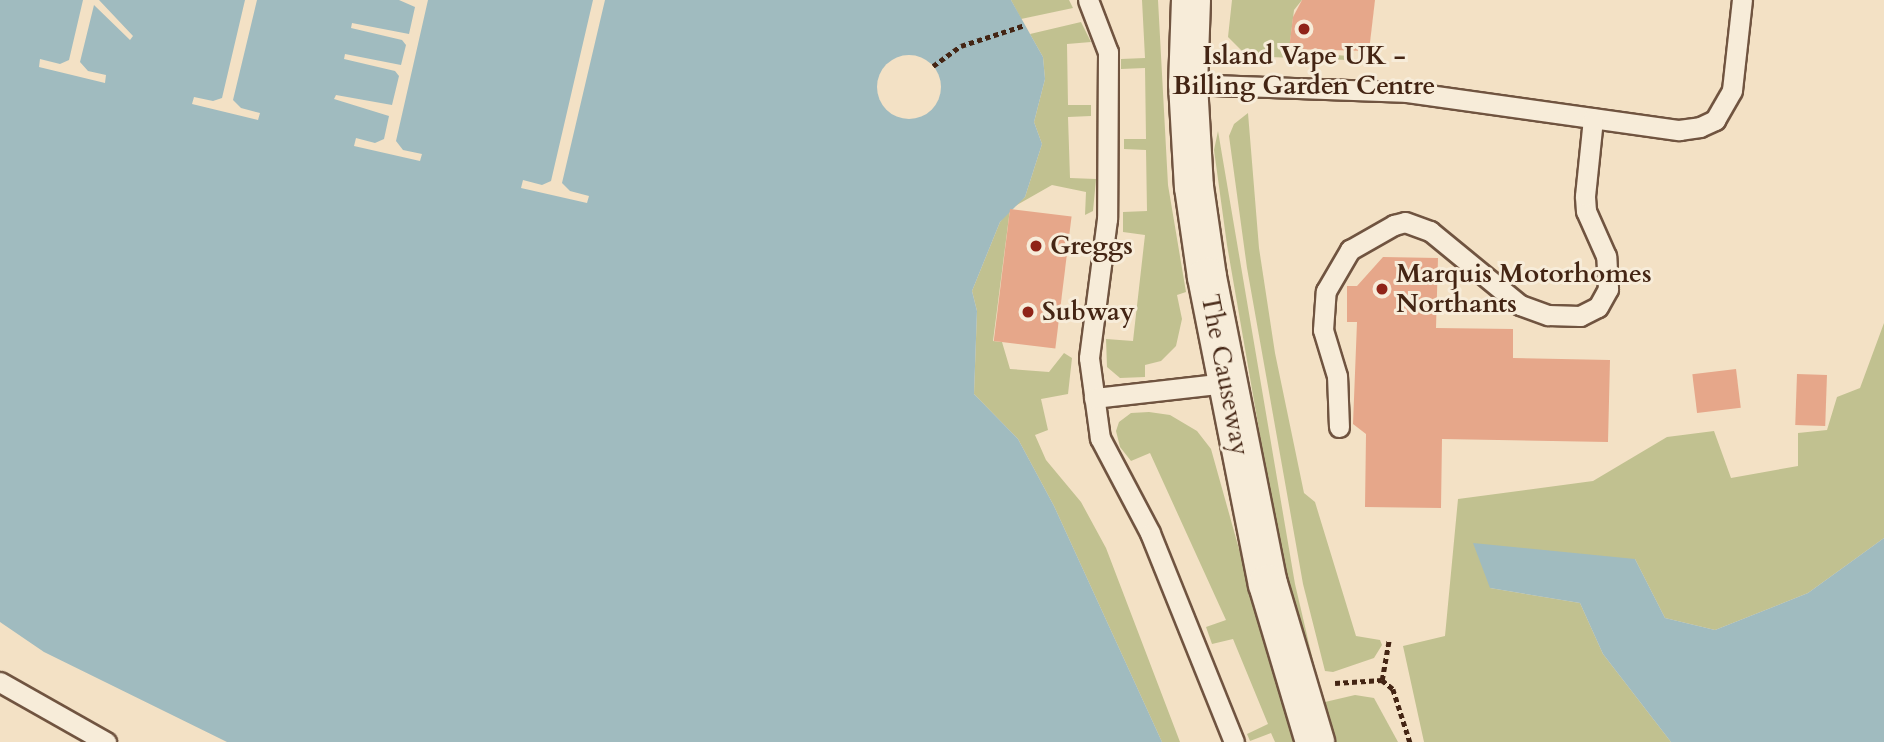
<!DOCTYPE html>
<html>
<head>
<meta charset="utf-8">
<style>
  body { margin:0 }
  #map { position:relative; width:1884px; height:742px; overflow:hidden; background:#f3e1c5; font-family:Cardo,serif }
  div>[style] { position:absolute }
  .green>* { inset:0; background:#c1c190 }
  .water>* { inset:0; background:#a0bbbf }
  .pier>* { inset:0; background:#f3e1c5 }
  .round { border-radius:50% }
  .building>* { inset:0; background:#e6a78a; transform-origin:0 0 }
  .path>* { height:4.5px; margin-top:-2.25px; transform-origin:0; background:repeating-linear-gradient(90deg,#442514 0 5px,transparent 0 8.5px) }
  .roads { filter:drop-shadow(2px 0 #705440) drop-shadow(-2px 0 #705440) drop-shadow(0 2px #705440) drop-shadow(0 -2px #705440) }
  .service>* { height:19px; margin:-9.5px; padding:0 9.5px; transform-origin:9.5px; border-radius:9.5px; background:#f7ecd9 }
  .tertiary>* { height:38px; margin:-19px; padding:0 19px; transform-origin:19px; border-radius:19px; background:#f7ecd9 }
  .dots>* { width:19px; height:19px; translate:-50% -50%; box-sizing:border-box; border:4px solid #f7ecd9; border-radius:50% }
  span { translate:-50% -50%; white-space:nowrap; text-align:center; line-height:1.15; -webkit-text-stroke:6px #f7ecd9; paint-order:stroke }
  .poi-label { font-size:26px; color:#442514; font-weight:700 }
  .left { translate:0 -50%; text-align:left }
  .street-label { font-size:26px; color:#442514 }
</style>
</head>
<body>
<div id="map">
  <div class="green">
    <div style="clip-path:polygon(1011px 0,1069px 0,1073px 8px,1021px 19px)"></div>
    <div style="clip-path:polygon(1142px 0,1158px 0,1168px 185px,1186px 292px,1177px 295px,1182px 319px,1176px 346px,1161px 361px,1145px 365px,1145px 377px,1120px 378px,1107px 367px,1106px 339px,1133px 341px,1145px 235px,1123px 232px,1123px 212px,1147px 211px,1146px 150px,1124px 149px,1124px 139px,1146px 139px,1145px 68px,1121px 69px,1121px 59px,1145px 58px)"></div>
    <div style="clip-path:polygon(1232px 0,1302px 0,1294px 10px,1289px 51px,1348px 56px,1348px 60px,1247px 56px,1228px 37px)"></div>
    <div style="clip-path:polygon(1081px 22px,1091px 42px,1067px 44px,1068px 105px,1091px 105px,1091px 116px,1068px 117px,1070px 178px,1096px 179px,1093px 211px,1085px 215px,1086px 192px,1052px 185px,1010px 209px,993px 341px,1002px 342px,1010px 369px,1049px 372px,1064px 353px,1072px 358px,1068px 394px,1041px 399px,1048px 430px,1035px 435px,1046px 460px,1081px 502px,1106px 548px,1180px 742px,1162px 742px,1054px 506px,1018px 439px,974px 394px,977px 311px,972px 291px,1000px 222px,1010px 209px,1025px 197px,1042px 144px,1034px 122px,1045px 79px,1043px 57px,1030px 34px)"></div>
    <div style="clip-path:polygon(1248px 113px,1259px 248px,1275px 353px,1304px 493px,1315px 502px,1356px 636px,1380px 640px,1382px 645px,1374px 658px,1333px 672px,1325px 671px,1303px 584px,1247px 268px,1229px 136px,1234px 124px)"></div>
    <div style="clip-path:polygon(1218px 131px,1295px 584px,1314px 665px,1310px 664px,1287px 591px,1227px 245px,1214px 150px)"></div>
    <div style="clip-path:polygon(1884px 323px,1884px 538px,1808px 593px,1715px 630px,1665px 618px,1635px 559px,1490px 588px,1580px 603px,1603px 654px,1671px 742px,1424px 742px,1403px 646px,1445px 636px,1458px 499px,1593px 481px,1667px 437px,1714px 431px,1731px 478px,1798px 466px,1798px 433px,1827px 430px,1837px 397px,1860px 388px)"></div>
    <div style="clip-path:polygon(1149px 412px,1170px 415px,1197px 431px,1211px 449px,1293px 742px,1275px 742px,1271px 733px,1250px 741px,1247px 734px,1268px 724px,1233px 639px,1212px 644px,1206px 627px,1226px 620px,1150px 453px,1131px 461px,1120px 447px,1116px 431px,1119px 422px,1131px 413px)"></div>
    <div style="clip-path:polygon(1355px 695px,1374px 698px,1398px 742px,1331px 742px,1322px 711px,1325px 702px)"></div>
  </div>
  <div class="water">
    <div style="clip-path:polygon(0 0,1011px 0,1043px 57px,1045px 79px,1034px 122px,1042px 144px,1025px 197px,1000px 222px,972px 291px,977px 311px,974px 394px,1018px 439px,1054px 506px,1162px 742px,227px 742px,44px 652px,0 622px)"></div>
    <div style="clip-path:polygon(1884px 538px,1884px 742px,1671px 742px,1603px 654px,1580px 603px,1490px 588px,1473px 543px,1635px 559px,1665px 618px,1715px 630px,1808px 593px)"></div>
  </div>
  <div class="pier">
    <div style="clip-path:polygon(83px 0,99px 0,133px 36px,130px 40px,94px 5px,80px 62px,88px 71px,106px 75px,105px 83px,39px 67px,40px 59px,60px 64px,69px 60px)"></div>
    <div style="clip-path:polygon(245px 0,257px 0,233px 100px,241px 108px,260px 113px,258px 120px,192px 104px,194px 97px,213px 101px,222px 98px)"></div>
    <div style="clip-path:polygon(399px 0,428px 0,396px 141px,403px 150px,422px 154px,420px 161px,354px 146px,356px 138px,375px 143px,384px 139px,389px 116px,334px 99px,336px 95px,392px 105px,399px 76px,395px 71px,344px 59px,345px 54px,401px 65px,406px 45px,402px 40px,351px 28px,352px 23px,409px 34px,415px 7px)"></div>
    <div style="clip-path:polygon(593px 0,605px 0,562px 183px,570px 191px,589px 196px,587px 203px,521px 188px,523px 180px,542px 185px,551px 181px)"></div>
    <div class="round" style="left:877px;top:55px;width:64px;height:64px"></div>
  </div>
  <div class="building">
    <div style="clip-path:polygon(1302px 0,1375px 0,1369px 51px,1289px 49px,1293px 17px)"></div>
    <div style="left:1010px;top:209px;width:62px;height:133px;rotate:7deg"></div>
    <div style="clip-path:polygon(1383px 257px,1438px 258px,1436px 328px,1513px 329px,1513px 358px,1610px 360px,1608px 442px,1442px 439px,1441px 508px,1365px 507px,1366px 434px,1353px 424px,1357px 322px,1347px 322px,1347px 286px,1357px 286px)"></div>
    <div style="left:1736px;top:369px;width:39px;height:44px;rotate:83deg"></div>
    <div style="left:1797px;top:374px;width:30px;height:51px;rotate:2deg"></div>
  </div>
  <div class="path">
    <div style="left:933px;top:66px;width:34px;rotate:-36deg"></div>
    <div style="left:961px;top:46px;width:67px;rotate:-18.2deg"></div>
    <div style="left:1382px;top:680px;width:41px;rotate:-80.1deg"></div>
    <div style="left:1335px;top:683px;width:47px;rotate:-3.7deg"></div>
    <div style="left:1382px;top:680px;width:14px;rotate:39deg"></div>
    <div style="left:1393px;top:689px;width:56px;rotate:72.2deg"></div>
  </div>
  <div class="roads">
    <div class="service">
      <div style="left:1088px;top:0;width:56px;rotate:69deg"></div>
      <div style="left:1108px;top:52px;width:167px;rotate:90.3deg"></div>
      <div style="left:1107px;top:219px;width:140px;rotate:97.4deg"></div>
      <div style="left:1089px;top:358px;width:81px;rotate:82.2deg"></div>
      <div style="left:1100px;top:438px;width:107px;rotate:62.2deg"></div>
      <div style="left:1150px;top:533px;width:225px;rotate:68.1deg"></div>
      <div style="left:1188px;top:84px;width:219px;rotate:2.1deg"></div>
      <div style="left:1407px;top:92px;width:275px;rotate:8deg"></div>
      <div style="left:1679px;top:130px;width:21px;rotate:-8deg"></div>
      <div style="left:1700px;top:127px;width:17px;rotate:-25deg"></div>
      <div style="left:1715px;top:120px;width:34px;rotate:-60deg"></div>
      <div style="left:1732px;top:90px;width:91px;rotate:-83.7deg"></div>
      <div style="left:1094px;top:398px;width:132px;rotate:-6.5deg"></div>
      <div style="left:1339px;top:427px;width:51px;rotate:-92.2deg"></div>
      <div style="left:1337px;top:376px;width:48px;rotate:-106.9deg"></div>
      <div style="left:1323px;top:330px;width:39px;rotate:-86deg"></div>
      <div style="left:1326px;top:291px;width:48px;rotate:-59.7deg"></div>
      <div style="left:1350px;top:250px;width:51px;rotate:-29.6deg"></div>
      <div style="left:1394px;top:225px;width:11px;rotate:-15deg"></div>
      <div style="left:1405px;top:222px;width:27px;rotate:20deg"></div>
      <div style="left:1430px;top:231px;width:117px;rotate:39.4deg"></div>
      <div style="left:1520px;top:305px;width:30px;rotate:20deg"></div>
      <div style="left:1548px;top:315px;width:32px;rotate:2deg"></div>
      <div style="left:1580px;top:316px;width:20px;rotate:-27deg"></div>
      <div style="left:1598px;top:307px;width:21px;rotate:-61deg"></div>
      <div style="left:1608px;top:289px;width:33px;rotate:-93deg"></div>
      <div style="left:1606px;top:256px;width:49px;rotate:-114deg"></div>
      <div style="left:1586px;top:211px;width:15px;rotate:-94deg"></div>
      <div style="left:1585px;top:196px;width:78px;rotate:-84.1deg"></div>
      <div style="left:0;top:682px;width:122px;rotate:29.5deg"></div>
    </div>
    <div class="tertiary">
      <div style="left:1191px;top:0;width:84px;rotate:92deg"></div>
      <div style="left:1188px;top:84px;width:103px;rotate:86.7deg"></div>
      <div style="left:1194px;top:187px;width:91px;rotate:81.8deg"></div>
      <div style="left:1207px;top:277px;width:313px;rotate:78.8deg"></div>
      <div style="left:1268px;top:584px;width:165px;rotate:73.4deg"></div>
    </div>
  </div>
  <div class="dots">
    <div style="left:1304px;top:29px;background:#8f2418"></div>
    <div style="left:1036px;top:246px;background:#8f2418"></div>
    <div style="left:1382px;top:289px;background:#8f2418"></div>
    <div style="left:1028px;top:312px;background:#8f2418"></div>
  </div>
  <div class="poi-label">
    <span style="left:1304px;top:71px">Island Vape UK -<br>Billing Garden Centre</span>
    <span class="left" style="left:1050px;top:246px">Greggs</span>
    <span class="left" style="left:1396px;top:289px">Marquis Motorhomes<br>Northants</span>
    <span class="left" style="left:1042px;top:312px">Subway</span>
  </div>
  <div class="street-label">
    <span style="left:1225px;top:375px;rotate:79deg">The Causeway</span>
  </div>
</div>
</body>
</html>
